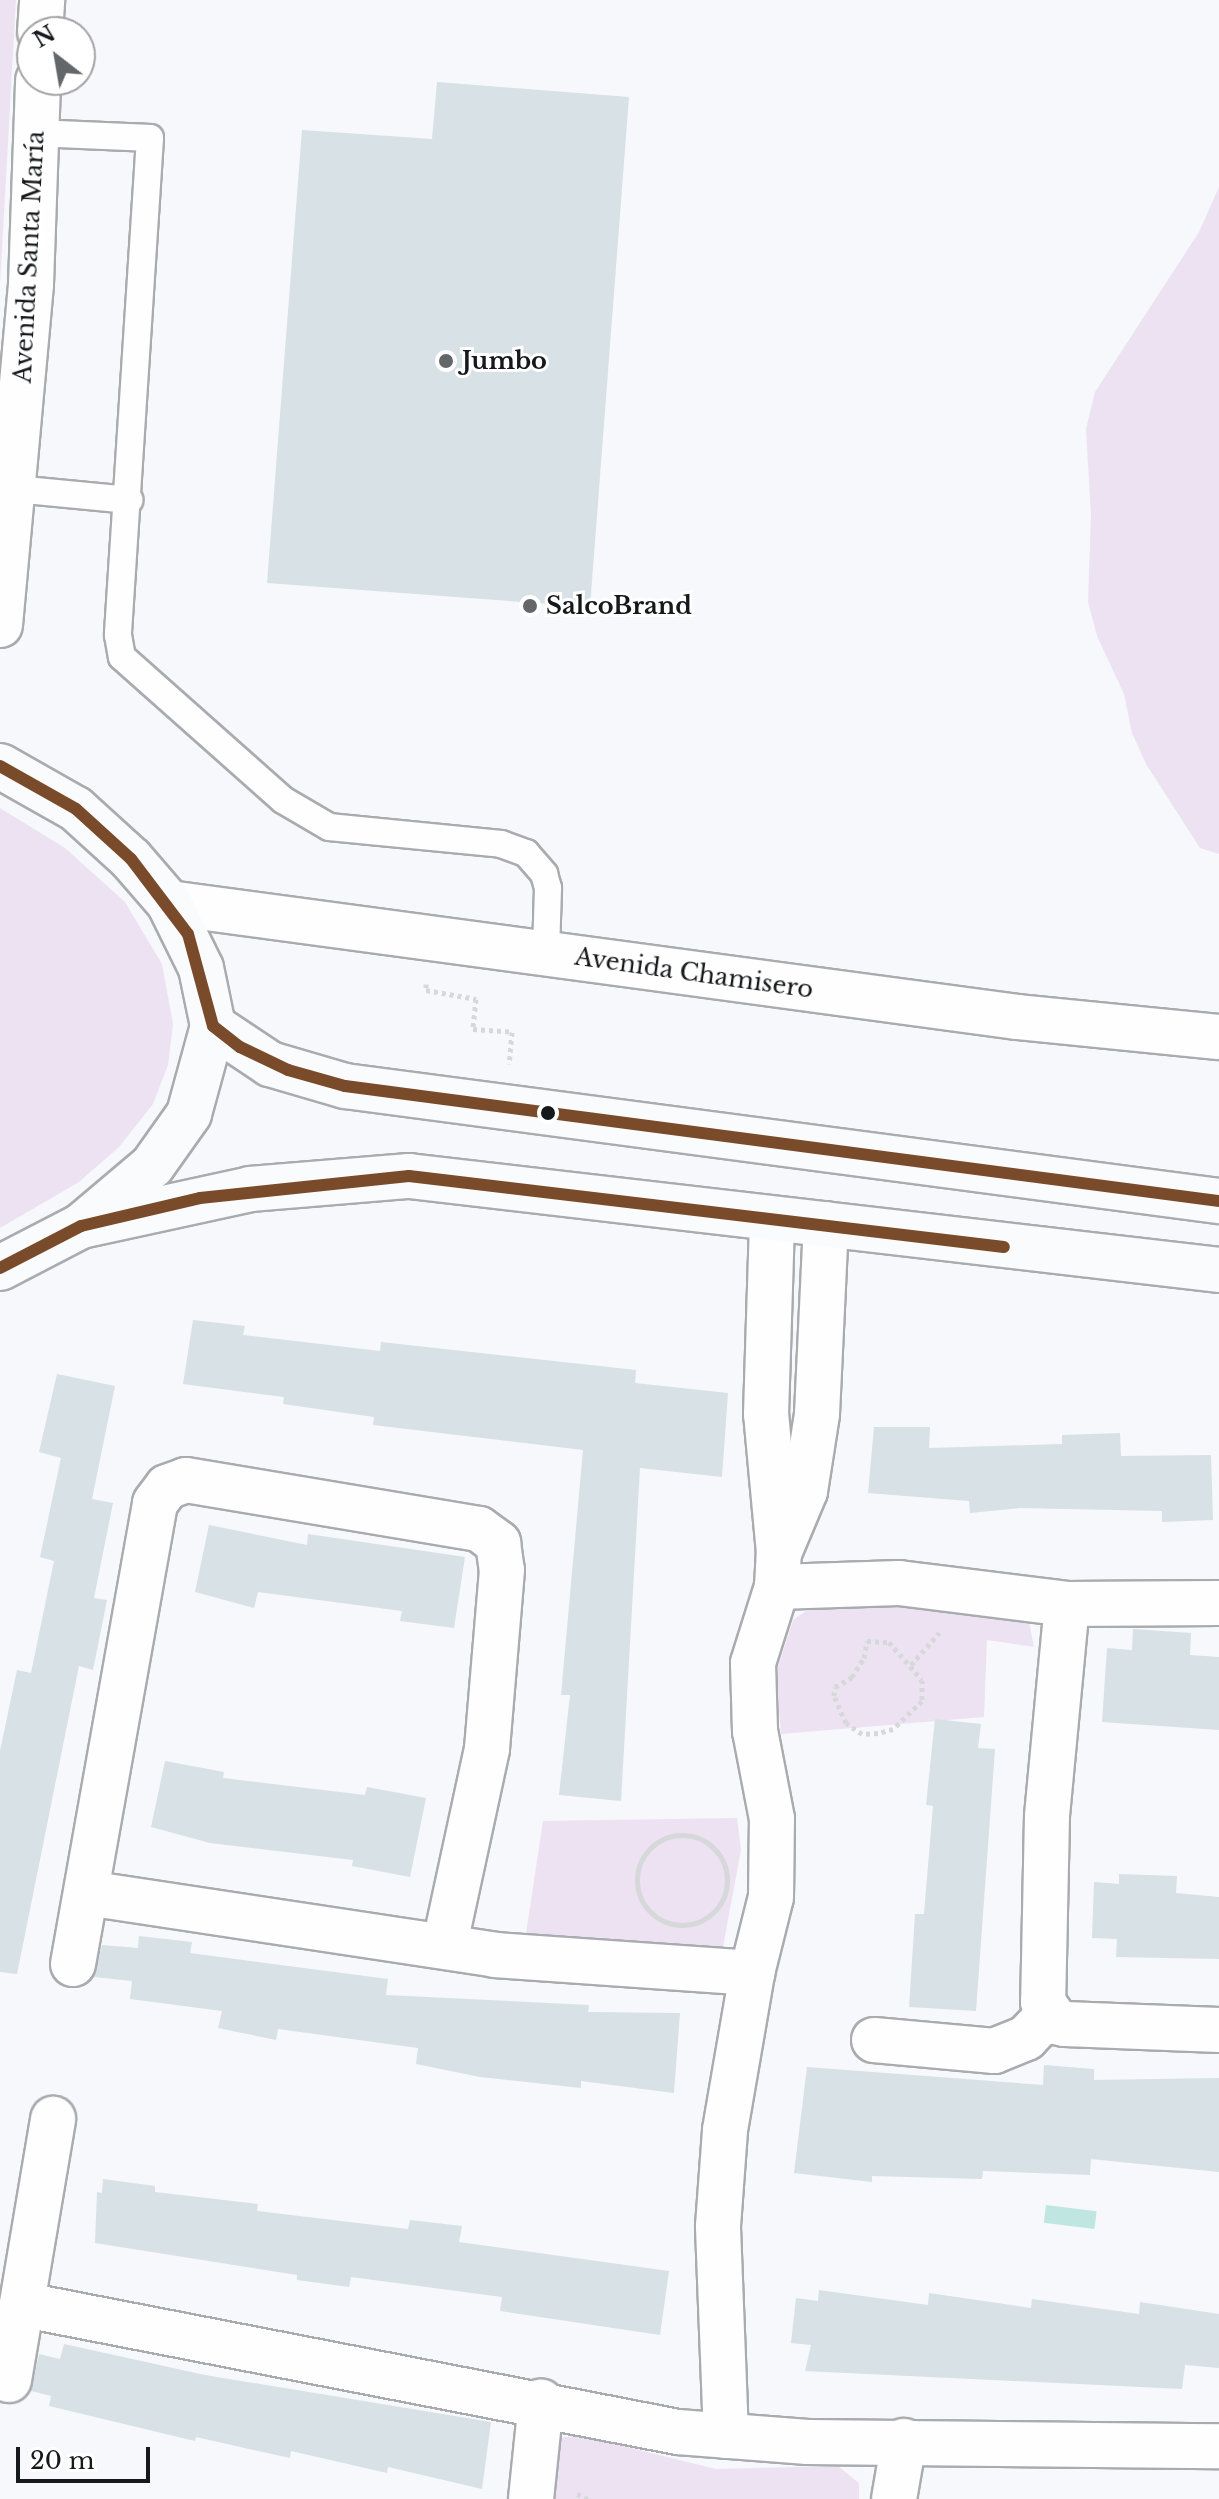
<!DOCTYPE html>
<html>
<head>
<meta charset="utf-8">
<style>
  body { margin:0 }
  #map { position:relative; width:1219px; height:2499px; overflow:hidden; background:#f6f8fb; font-family:"Libre Baskerville",serif }
  div>[style] { position:absolute }
  .green>* { inset:0; background:#ede2f2 }
  .water>* { inset:0; background:#bfe6e0; transform-origin:0 0 }
  .building>* { inset:0; background:#d7e1e6 }
  .path>* { height:5px; margin-top:-2.5px; transform-origin:0; background:repeating-linear-gradient(90deg,#d7d8da 0 4px,transparent 0 8px) }
  .path>.ring { margin:-2.5px; padding:0; box-sizing:content-box; background:none; border:5px solid #d7d8da; border-radius:50% }
  .roads { filter:drop-shadow(2px 0 #a9acaf) drop-shadow(-2px 0 #a9acaf) drop-shadow(0 2px #a9acaf) drop-shadow(0 -2px #a9acaf) }
  .lane>* { height:26px; margin:-13px; padding:0 13px; transform-origin:13px; border-radius:13px; background:#fefefe }
  .street>* { height:44px; margin:-22px; padding:0 22px; transform-origin:22px; border-radius:22px; background:#fefefe }
  .secondary>* { height:44px; margin:-22px; padding:0 22px; transform-origin:22px; border-radius:22px; background:#fafbfc }
  .bus-1>* { height:12px; margin:-6px; padding:0 6px; transform-origin:6px; border-radius:6px; background:#7a4b2a }
  .dots>* { width:22px; height:22px; translate:-50% -50%; box-sizing:border-box; border:4px solid #fff; border-radius:50% }
  span { translate:-50% -50%; white-space:nowrap; text-align:center; line-height:1.15; -webkit-text-stroke:6px #fff; paint-order:stroke }
  .street-label { font-size:24px; color:#16191c }
  .poi-label { font-size:24px; color:#16191c; font-weight:700 }
  .left { translate:0 -50%; text-align:left }
  .north { position:absolute; left:16px; top:16px; width:80px; height:80px; box-sizing:border-box; background:#fff; border:2px solid #a2a3a4; border-radius:50%; rotate:329deg; font-size:22px; font-weight:700; line-height:32px; text-align:center; color:#16191c }
  .north::after { content:''; display:block; margin:auto; width:28px; height:36px; background:#64676a; clip-path:polygon(50% 0,100% 100%,50% 72%,0 100%) }
  .scale { position:absolute; left:16px; top:2447px; width:134px; height:36px; box-sizing:border-box; border:4px solid #16191c; border-top:0; padding-left:10px; font-size:24px; line-height:28px; white-space:nowrap; color:#16191c; -webkit-text-stroke:6px #fff; paint-order:stroke }
</style>
</head>
<body>
<div id="map">
  <div class="green">
    <div style="clip-path:polygon(0 0,16px 0,0 284px)"></div>
    <div style="clip-path:polygon(1219px 187px,1219px 854px,1200px 848px,1146px 764px,1132px 733px,1124px 694px,1097px 636px,1088px 602px,1091px 515px,1086px 429px,1095px 392px,1199px 232px)"></div>
    <div style="clip-path:polygon(0 808px,65px 848px,125px 902px,162px 964px,173px 1024px,168px 1065px,153px 1104px,119px 1147px,79px 1182px,0 1228px)"></div>
    <div style="clip-path:polygon(823px 1599px,938px 1603px,1028px 1617px,1034px 1647px,987px 1640px,984px 1717px,781px 1734px,776px 1673px,793px 1620px)"></div>
    <div style="clip-path:polygon(737px 1818px,741px 1850px,722px 1952px,525px 1940px,543px 1821px)"></div>
    <div style="clip-path:polygon(582px 2436px,716px 2469px,838px 2466px,859px 2483px,859px 2499px,541px 2499px,552px 2438px)"></div>
  </div>
  <div class="water">
    <div style="left:1046px;top:2205px;width:51px;height:18px;rotate:7deg"></div>
  </div>
  <div class="building">
    <div style="clip-path:polygon(437px 82px,629px 97px,590px 607px,267px 583px,302px 130px,432px 139px)"></div>
    <div style="clip-path:polygon(193px 1320px,245px 1326px,243px 1335px,380px 1351px,381px 1342px,636px 1370px,635px 1383px,728px 1393px,722px 1477px,640px 1468px,621px 1801px,559px 1795px,570px 1695px,561px 1695px,583px 1450px,373px 1425px,374px 1417px,283px 1404px,284px 1397px,183px 1384px)"></div>
    <div style="clip-path:polygon(57px 1374px,115px 1386px,92px 1499px,113px 1503px,94px 1598px,107px 1600px,93px 1670px,79px 1666px,17px 1974px,0 1972px,0 1751px,17px 1670px,31px 1673px,54px 1561px,40px 1557px,61px 1458px,39px 1452px)"></div>
    <div style="clip-path:polygon(874px 1427px,930px 1427px,929px 1448px,1062px 1444px,1062px 1435px,1120px 1433px,1121px 1456px,1211px 1455px,1213px 1520px,1162px 1522px,1162px 1511px,1020px 1508px,970px 1513px,969px 1501px,868px 1493px)"></div>
    <div style="clip-path:polygon(209px 1525px,307px 1545px,308px 1534px,465px 1557px,454px 1628px,400px 1621px,402px 1611px,258px 1592px,254px 1608px,195px 1592px)"></div>
    <div style="clip-path:polygon(1133px 1629px,1191px 1633px,1190px 1655px,1219px 1657px,1219px 1730px,1102px 1722px,1107px 1648px,1132px 1650px)"></div>
    <div style="clip-path:polygon(935px 1719px,981px 1724px,978px 1748px,995px 1749px,976px 2011px,909px 2007px,915px 1914px,924px 1914px,933px 1806px,926px 1805px)"></div>
    <div style="clip-path:polygon(165px 1761px,224px 1772px,223px 1778px,365px 1795px,367px 1787px,426px 1798px,410px 1877px,352px 1866px,353px 1860px,210px 1843px,151px 1827px)"></div>
    <div style="clip-path:polygon(1119px 1874px,1177px 1876px,1176px 1893px,1219px 1897px,1219px 1959px,1116px 1957px,1117px 1939px,1092px 1938px,1094px 1882px,1119px 1884px)"></div>
    <div style="clip-path:polygon(139px 1936px,192px 1942px,190px 1953px,388px 1979px,386px 1995px,589px 2005px,588px 2012px,680px 2013px,674px 2093px,581px 2081px,581px 2088px,480px 2077px,416px 2064px,418px 2048px,278px 2029px,276px 2040px,218px 2028px,222px 2011px,130px 1999px,132px 1981px,94px 1977px,102px 1945px,138px 1948px)"></div>
    <div style="clip-path:polygon(1044px 2065px,1094px 2069px,1094px 2080px,1219px 2078px,1219px 2172px,1091px 2159px,1090px 2175px,983px 2171px,982px 2179px,872px 2176px,872px 2182px,794px 2173px,807px 2067px,1043px 2085px)"></div>
    <div style="clip-path:polygon(103px 2179px,155px 2186px,155px 2192px,258px 2204px,257px 2211px,408px 2229px,410px 2220px,462px 2226px,459px 2242px,669px 2271px,660px 2335px,500px 2311px,502px 2297px,351px 2277px,349px 2287px,297px 2280px,297px 2275px,95px 2243px,97px 2192px,102px 2193px)"></div>
    <div style="clip-path:polygon(819px 2290px,928px 2305px,929px 2293px,1031px 2308px,1032px 2299px,1139px 2314px,1140px 2302px,1219px 2314px,1219px 2368px,1185px 2365px,1182px 2389px,805px 2371px,811px 2345px,791px 2343px,796px 2298px,818px 2301px)"></div>
    <div style="clip-path:polygon(64px 2344px,205px 2375px,491px 2422px,482px 2489px,388px 2467px,387px 2473px,291px 2451px,290px 2458px,196px 2437px,195px 2441px,49px 2406px,51px 2396px,31px 2391px,39px 2354px,60px 2359px)"></div>
  </div>
  <div class="path">
    <div style="left:426px;top:984px;width:6px;rotate:90deg"></div>
    <div style="left:426px;top:990px;width:51px;rotate:10.2deg"></div>
    <div style="left:476px;top:999px;width:30px;rotate:96deg"></div>
    <div style="left:473px;top:1029px;width:39px;rotate:4deg"></div>
    <div style="left:512px;top:1032px;width:32px;rotate:95deg"></div>
    <div style="left:867px;top:1641px;width:22px;rotate:3deg"></div>
    <div style="left:889px;top:1642px;width:50px;rotate:49deg"></div>
    <div style="left:922px;top:1680px;width:21px;rotate:90deg"></div>
    <div style="left:922px;top:1701px;width:40px;rotate:136deg"></div>
    <div style="left:893px;top:1729px;width:16px;rotate:165deg"></div>
    <div style="left:878px;top:1733px;width:16px;rotate:176deg"></div>
    <div style="left:862px;top:1734px;width:19px;rotate:-145deg"></div>
    <div style="left:846px;top:1723px;width:30px;rotate:-114deg"></div>
    <div style="left:834px;top:1696px;width:9px;rotate:-84deg"></div>
    <div style="left:835px;top:1687px;width:20px;rotate:-30deg"></div>
    <div style="left:852px;top:1677px;width:22px;rotate:-58deg"></div>
    <div style="left:864px;top:1658px;width:17px;rotate:-80deg"></div>
    <div style="left:911px;top:1665px;width:43px;rotate:-48.8deg"></div>
    <div class="ring" style="left:637px;top:1835px;width:85px;height:85px"></div>
    <div style="left:577px;top:2494px;width:12px;rotate:24deg"></div>
  </div>
  <div class="roads">
    <div class="lane">
      <div style="left:36px;top:133px;width:114px;rotate:2.5deg"></div>
      <div style="left:150px;top:138px;width:498px;rotate:93.7deg"></div>
      <div style="left:118px;top:635px;width:22px;rotate:80deg"></div>
      <div style="left:122px;top:657px;width:215px;rotate:41.6deg"></div>
      <div style="left:283px;top:800px;width:53px;rotate:30.4deg"></div>
      <div style="left:329px;top:827px;width:173px;rotate:5.6deg"></div>
      <div style="left:501px;top:844px;width:27px;rotate:20deg"></div>
      <div style="left:526px;top:853px;width:28px;rotate:49deg"></div>
      <div style="left:544px;top:874px;width:15px;rotate:74deg"></div>
      <div style="left:548px;top:888px;width:65px;rotate:91.8deg"></div>
      <div style="left:15px;top:489px;width:115px;rotate:5.5deg"></div>
    </div>
    <div class="street">
      <div style="left:40px;top:32px;width:32px;rotate:-86deg"></div>
      <div style="left:0;top:625px;width:342px;rotate:-84.8deg"></div>
      <div style="left:31px;top:284px;width:204px;rotate:-88deg"></div>
      <div style="left:169px;top:903px;width:857px;rotate:7.65deg"></div>
      <div style="left:1018px;top:1017px;width:202px;rotate:5.7deg"></div>
      <div style="left:779px;top:1553px;width:67px;rotate:-67.2deg"></div>
      <div style="left:805px;top:1491px;width:78px;rotate:-81.1deg"></div>
      <div style="left:817px;top:1414px;width:190px;rotate:-87.3deg"></div>
      <div style="left:777px;top:1587px;width:122px;rotate:-1.9deg"></div>
      <div style="left:899px;top:1583px;width:169px;rotate:7.1deg"></div>
      <div style="left:1067px;top:1604px;width:152px;rotate:-0.4deg"></div>
      <div style="left:1067px;top:1604px;width:214px;rotate:95.4deg"></div>
      <div style="left:1047px;top:1817px;width:185px;rotate:91.2deg"></div>
      <div style="left:1043px;top:2002px;width:24px;rotate:57deg"></div>
      <div style="left:1056px;top:2022px;width:9px;rotate:13deg"></div>
      <div style="left:1065px;top:2024px;width:154px;rotate:2.2deg"></div>
      <div style="left:87px;top:1893px;width:413px;rotate:8.6deg"></div>
      <div style="left:495px;top:1955px;width:258px;rotate:4deg"></div>
      <div style="left:73px;top:1964px;width:468px;rotate:-79.9deg"></div>
      <div style="left:155px;top:1503px;width:20px;rotate:-53deg"></div>
      <div style="left:167px;top:1487px;width:20px;rotate:-20deg"></div>
      <div style="left:186px;top:1480px;width:297px;rotate:9.5deg"></div>
      <div style="left:479px;top:1529px;width:24px;rotate:36deg"></div>
      <div style="left:498px;top:1543px;width:27px;rotate:82deg"></div>
      <div style="left:502px;top:1570px;width:180px;rotate:94.8deg"></div>
      <div style="left:487px;top:1749px;width:199px;rotate:102.2deg"></div>
      <div style="left:874px;top:2040px;width:121px;rotate:5.2deg"></div>
      <div style="left:994px;top:2051px;width:35px;rotate:-22deg"></div>
      <div style="left:1026px;top:2038px;width:35px;rotate:-46deg"></div>
      <div style="left:25px;top:2305px;width:665px;rotate:11.01deg"></div>
      <div style="left:678px;top:2432px;width:130px;rotate:4.4deg"></div>
      <div style="left:808px;top:2442px;width:411px;rotate:0.6deg"></div>
      <div style="left:9px;top:2380px;width:265px;rotate:-80.4deg"></div>
      <div style="left:726px;top:2436px;width:210px;rotate:-92.2deg"></div>
      <div style="left:718px;top:2226px;width:96px;rotate:-85.8deg"></div>
      <div style="left:725px;top:2130px;width:159px;rotate:-80.2deg"></div>
      <div style="left:752px;top:1973px;width:78px;rotate:-76deg"></div>
      <div style="left:771px;top:1897px;width:78px;rotate:-89.3deg"></div>
      <div style="left:772px;top:1819px;width:90px;rotate:-100.9deg"></div>
      <div style="left:755px;top:1731px;width:68px;rotate:-91.7deg"></div>
      <div style="left:753px;top:1663px;width:80px;rotate:-72.5deg"></div>
      <div style="left:777px;top:1587px;width:34px;rotate:-87deg"></div>
      <div style="left:779px;top:1553px;width:140px;rotate:-95.3deg"></div>
      <div style="left:766px;top:1414px;width:195px;rotate:-88.2deg"></div>
      <div style="left:531px;top:2499px;width:98px;rotate:-84.1deg"></div>
      <div style="left:894px;top:2499px;width:59px;rotate:-80.2deg"></div>
    </div>
    <div class="secondary">
      <div style="left:0;top:766px;width:87px;rotate:29.5deg"></div>
      <div style="left:76px;top:809px;width:74px;rotate:42.3deg"></div>
      <div style="left:131px;top:859px;width:58px;rotate:49.2deg"></div>
      <div style="left:169px;top:903px;width:72px;rotate:63.8deg"></div>
      <div style="left:201px;top:968px;width:59px;rotate:78.3deg"></div>
      <div style="left:213px;top:1026px;width:91px;rotate:105.3deg"></div>
      <div style="left:189px;top:1114px;width:64px;rotate:125.4deg"></div>
      <div style="left:152px;top:1166px;width:93px;rotate:139.8deg"></div>
      <div style="left:81px;top:1226px;width:91px;rotate:152.6deg"></div>
      <div style="left:213px;top:1026px;width:69px;rotate:33.7deg"></div>
      <div style="left:270px;top:1064px;width:78px;rotate:16.3deg"></div>
      <div style="left:345px;top:1086px;width:882px;rotate:7.5deg"></div>
      <div style="left:81px;top:1226px;width:173px;rotate:-12.3deg"></div>
      <div style="left:250px;top:1189px;width:160px;rotate:-4.7deg"></div>
      <div style="left:409px;top:1176px;width:815px;rotate:6.62deg"></div>
    </div>
  </div>
  <div class="bus-1">
    <div style="left:0;top:766px;width:87px;rotate:29.5deg"></div>
    <div style="left:76px;top:809px;width:74px;rotate:42.3deg"></div>
    <div style="left:131px;top:859px;width:94px;rotate:52.8deg"></div>
    <div style="left:188px;top:934px;width:95px;rotate:74.8deg"></div>
    <div style="left:213px;top:1026px;width:34px;rotate:38deg"></div>
    <div style="left:240px;top:1047px;width:53px;rotate:25.6deg"></div>
    <div style="left:288px;top:1070px;width:59px;rotate:15.7deg"></div>
    <div style="left:345px;top:1086px;width:882px;rotate:7.5deg"></div>
    <div style="left:0;top:1268px;width:91px;rotate:-27.4deg"></div>
    <div style="left:81px;top:1226px;width:122px;rotate:-13.2deg"></div>
    <div style="left:200px;top:1198px;width:210px;rotate:-6deg"></div>
    <div style="left:409px;top:1176px;width:599px;rotate:6.8deg"></div>
  </div>
  <div class="dots">
    <div style="left:446px;top:361px;background:#64676a"></div>
    <div style="left:530px;top:606px;background:#64676a"></div>
    <div style="left:548px;top:1113px;background:#16191c"></div>
  </div>
  <div class="street-label">
    <span style="left:29px;top:257px;rotate:-87deg">Avenida Santa María</span>
    <span style="left:694px;top:973px;rotate:8deg">Avenida Chamisero</span>
  </div>
  <div class="poi-label">
    <span class="left" style="left:462px;top:361px">Jumbo</span>
    <span class="left" style="left:546px;top:606px">SalcoBrand</span>
  </div>
  <div class="north">N</div>
  <div class="scale">20 m</div>
</div>
</body>
</html>
